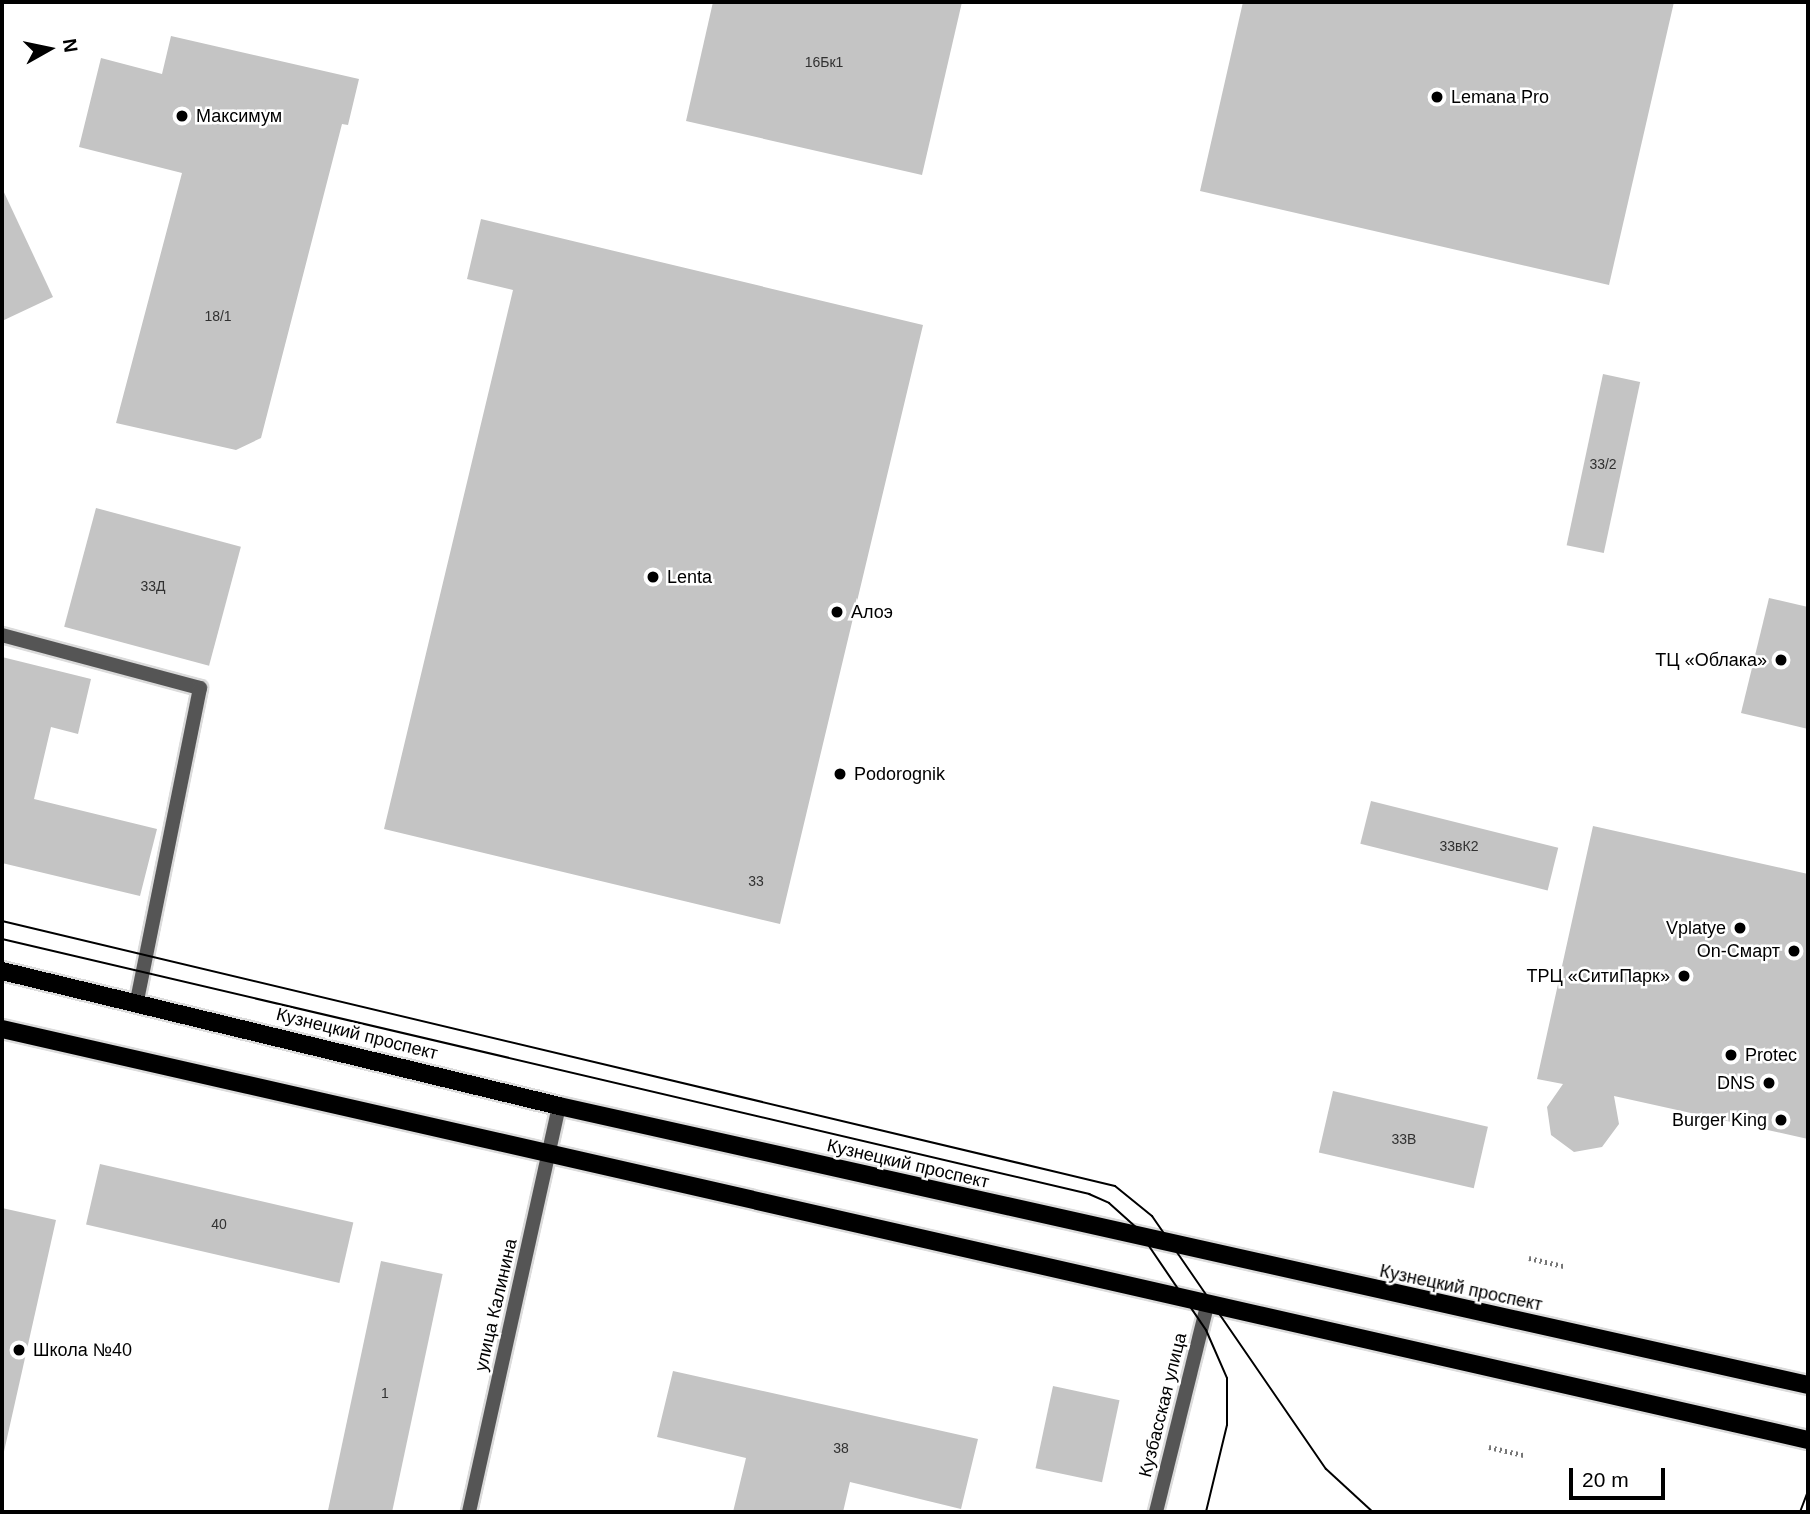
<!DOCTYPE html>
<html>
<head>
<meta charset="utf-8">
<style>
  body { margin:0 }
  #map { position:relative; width:1810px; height:1514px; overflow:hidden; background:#fff; font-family:Helvetica,sans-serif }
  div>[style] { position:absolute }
  .building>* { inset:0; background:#c4c4c4; transform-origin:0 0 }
  .path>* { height:4.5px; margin-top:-2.25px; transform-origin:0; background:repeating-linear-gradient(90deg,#777 0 2px,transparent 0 5.5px) }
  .roads { filter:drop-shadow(2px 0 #dbdbdb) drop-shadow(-2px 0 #dbdbdb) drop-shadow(0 2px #dbdbdb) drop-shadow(0 -2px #dbdbdb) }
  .lane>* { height:14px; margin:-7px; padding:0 7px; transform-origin:7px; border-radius:7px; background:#555 }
  .street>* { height:14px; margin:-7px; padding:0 7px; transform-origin:7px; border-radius:7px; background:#555 }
  .primary>* { height:18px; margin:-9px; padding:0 9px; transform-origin:9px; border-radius:9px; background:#000 }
  .tram>* { height:2px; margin:-1px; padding:0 1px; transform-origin:1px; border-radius:1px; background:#000 }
  .dots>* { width:19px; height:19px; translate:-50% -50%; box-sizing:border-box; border:4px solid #fff; border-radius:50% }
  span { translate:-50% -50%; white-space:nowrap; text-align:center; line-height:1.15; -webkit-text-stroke:5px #fff; paint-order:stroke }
  .number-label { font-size:14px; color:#313131 }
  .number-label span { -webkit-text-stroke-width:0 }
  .poi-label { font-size:18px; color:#000 }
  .left { translate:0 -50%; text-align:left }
  .right { translate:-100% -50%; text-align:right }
  .street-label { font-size:18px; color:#000 }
  .frame { position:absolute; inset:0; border:4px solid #000; pointer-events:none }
  .north { position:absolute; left:14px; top:14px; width:70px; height:70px; -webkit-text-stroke:5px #fff; paint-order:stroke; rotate:81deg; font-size:19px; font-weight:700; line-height:28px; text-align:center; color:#000 }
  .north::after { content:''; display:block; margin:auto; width:24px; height:32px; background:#000; clip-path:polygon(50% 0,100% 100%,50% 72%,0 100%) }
  .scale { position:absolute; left:1569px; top:1468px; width:96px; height:32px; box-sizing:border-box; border:4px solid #000; border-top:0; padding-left:9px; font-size:21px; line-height:24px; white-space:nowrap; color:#000; -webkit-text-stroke:5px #fff; paint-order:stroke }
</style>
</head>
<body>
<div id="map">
  <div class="building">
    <div style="clip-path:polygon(713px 2px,962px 2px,922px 175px,686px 121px)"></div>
    <div style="clip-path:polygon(1243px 2px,1674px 2px,1609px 285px,1200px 191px)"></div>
    <div style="clip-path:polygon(171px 36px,359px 79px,348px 125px,342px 124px,261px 438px,236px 450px,116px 423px,182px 173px,79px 147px,101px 58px,162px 74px)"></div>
    <div style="clip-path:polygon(2px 188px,53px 297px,2px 321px)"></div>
    <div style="clip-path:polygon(481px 219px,923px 325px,780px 924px,384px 829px,513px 290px,467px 279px)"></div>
    <div style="left:1603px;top:374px;width:38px;height:175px;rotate:12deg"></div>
    <div style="left:96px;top:508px;width:150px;height:123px;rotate:15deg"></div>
    <div style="clip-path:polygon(1769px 598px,1808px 607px,1808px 729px,1741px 713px)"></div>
    <div style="clip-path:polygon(2px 657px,91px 679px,78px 734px,51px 727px,34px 799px,157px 829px,140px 896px,2px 863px)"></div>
    <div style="left:1371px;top:801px;width:193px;height:44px;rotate:14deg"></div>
    <div style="clip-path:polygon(1593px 826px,1808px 874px,1808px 1139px,1614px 1096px,1619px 1124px,1602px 1147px,1574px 1152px,1551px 1135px,1547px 1107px,1563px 1084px,1537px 1079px)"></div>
    <div style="left:1333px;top:1091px;width:159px;height:63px;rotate:13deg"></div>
    <div style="left:100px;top:1164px;width:260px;height:62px;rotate:13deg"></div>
    <div style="clip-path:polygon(2px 1208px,56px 1220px,3px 1456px,2px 1456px)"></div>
    <div style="left:381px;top:1261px;width:63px;height:257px;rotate:12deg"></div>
    <div style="clip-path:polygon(673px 1371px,978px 1439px,961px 1509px,850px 1482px,843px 1512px,733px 1512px,746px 1458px,657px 1437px)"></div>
    <div style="left:1053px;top:1386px;width:68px;height:84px;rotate:12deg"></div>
  </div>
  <div class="path">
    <div style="left:1529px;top:1258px;width:37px;rotate:13deg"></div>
    <div style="left:1489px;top:1447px;width:37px;rotate:13deg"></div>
  </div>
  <div class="roads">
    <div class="lane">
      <div style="left:2px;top:635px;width:205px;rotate:15deg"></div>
      <div style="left:200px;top:688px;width:319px;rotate:101.4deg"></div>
    </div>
    <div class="street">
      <div style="left:469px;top:1512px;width:416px;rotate:-77.5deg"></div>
      <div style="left:1156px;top:1512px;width:212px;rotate:-76.1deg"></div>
    </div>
    <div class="primary">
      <div style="left:2px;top:971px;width:573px;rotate:13.62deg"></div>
      <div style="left:559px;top:1106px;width:1280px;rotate:12.59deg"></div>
      <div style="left:2px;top:1029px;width:1852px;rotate:12.82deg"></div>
    </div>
  </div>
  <div class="tram">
    <div style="left:2px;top:921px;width:1144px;rotate:13.39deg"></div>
    <div style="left:1115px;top:1186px;width:48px;rotate:39deg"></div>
    <div style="left:1152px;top:1216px;width:307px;rotate:55.5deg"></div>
    <div style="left:1326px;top:1469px;width:64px;rotate:42.5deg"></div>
    <div style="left:2px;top:939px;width:1117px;rotate:13.2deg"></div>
    <div style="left:1089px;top:1194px;width:22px;rotate:24deg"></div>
    <div style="left:1109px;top:1203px;width:36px;rotate:42deg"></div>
    <div style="left:1136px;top:1227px;width:125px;rotate:55.8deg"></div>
    <div style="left:1206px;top:1330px;width:52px;rotate:66.4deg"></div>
    <div style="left:1227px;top:1378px;width:47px;rotate:90deg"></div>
    <div style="left:1227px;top:1425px;width:89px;rotate:103.6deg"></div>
    <div style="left:1800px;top:1512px;width:22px;rotate:-69deg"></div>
  </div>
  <div class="dots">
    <div style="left:1437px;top:97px;background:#000"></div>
    <div style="left:182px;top:116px;background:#000"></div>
    <div style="left:653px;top:577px;background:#000"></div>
    <div style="left:837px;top:612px;background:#000"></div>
    <div style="left:1781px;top:660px;background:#000"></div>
    <div style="left:840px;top:774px;background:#000"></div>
    <div style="left:1740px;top:928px;background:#000"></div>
    <div style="left:1794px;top:951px;background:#000"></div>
    <div style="left:1684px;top:976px;background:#000"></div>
    <div style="left:1731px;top:1055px;background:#000"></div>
    <div style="left:1769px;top:1083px;background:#000"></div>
    <div style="left:1781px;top:1120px;background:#000"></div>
    <div style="left:19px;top:1350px;background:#000"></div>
  </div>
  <div class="number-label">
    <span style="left:824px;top:62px">16Бк1</span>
    <span style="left:218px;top:316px">18/1</span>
    <span style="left:1603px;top:464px">33/2</span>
    <span style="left:153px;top:586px">33Д</span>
    <span style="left:1459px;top:846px">33вК2</span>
    <span style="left:756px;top:881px">33</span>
    <span style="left:1404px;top:1139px">33В</span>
    <span style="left:219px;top:1224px">40</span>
    <span style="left:385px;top:1393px">1</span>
    <span style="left:841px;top:1448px">38</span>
  </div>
  <div class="poi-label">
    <span class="left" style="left:1451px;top:97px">Lemana Pro</span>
    <span class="left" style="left:196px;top:116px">Максимум</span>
    <span class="left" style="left:667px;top:577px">Lenta</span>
    <span class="left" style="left:851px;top:612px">Алоэ</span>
    <span class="right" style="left:1767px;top:660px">ТЦ «Облака»</span>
    <span class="left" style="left:854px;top:774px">Podorognik</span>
    <span class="right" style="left:1726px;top:928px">Vplatye</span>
    <span class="right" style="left:1780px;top:951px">On-Смарт</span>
    <span class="right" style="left:1670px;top:976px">ТРЦ «СитиПарк»</span>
    <span class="left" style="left:1745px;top:1055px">Protec</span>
    <span class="right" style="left:1755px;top:1083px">DNS</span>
    <span class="right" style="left:1767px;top:1120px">Burger King</span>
    <span class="left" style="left:33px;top:1350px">Школа №40</span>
  </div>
  <div class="street-label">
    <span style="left:357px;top:1034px;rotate:14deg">Кузнецкий проспект</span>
    <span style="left:908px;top:1164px;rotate:13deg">Кузнецкий проспект</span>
    <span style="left:1461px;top:1288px;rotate:12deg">Кузнецкий проспект</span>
    <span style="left:496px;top:1305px;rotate:-77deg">улица Калинина</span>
    <span style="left:1163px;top:1405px;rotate:-76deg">Кузбасская улица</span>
  </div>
  <div class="frame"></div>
  <div class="north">N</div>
  <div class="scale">20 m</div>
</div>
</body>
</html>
